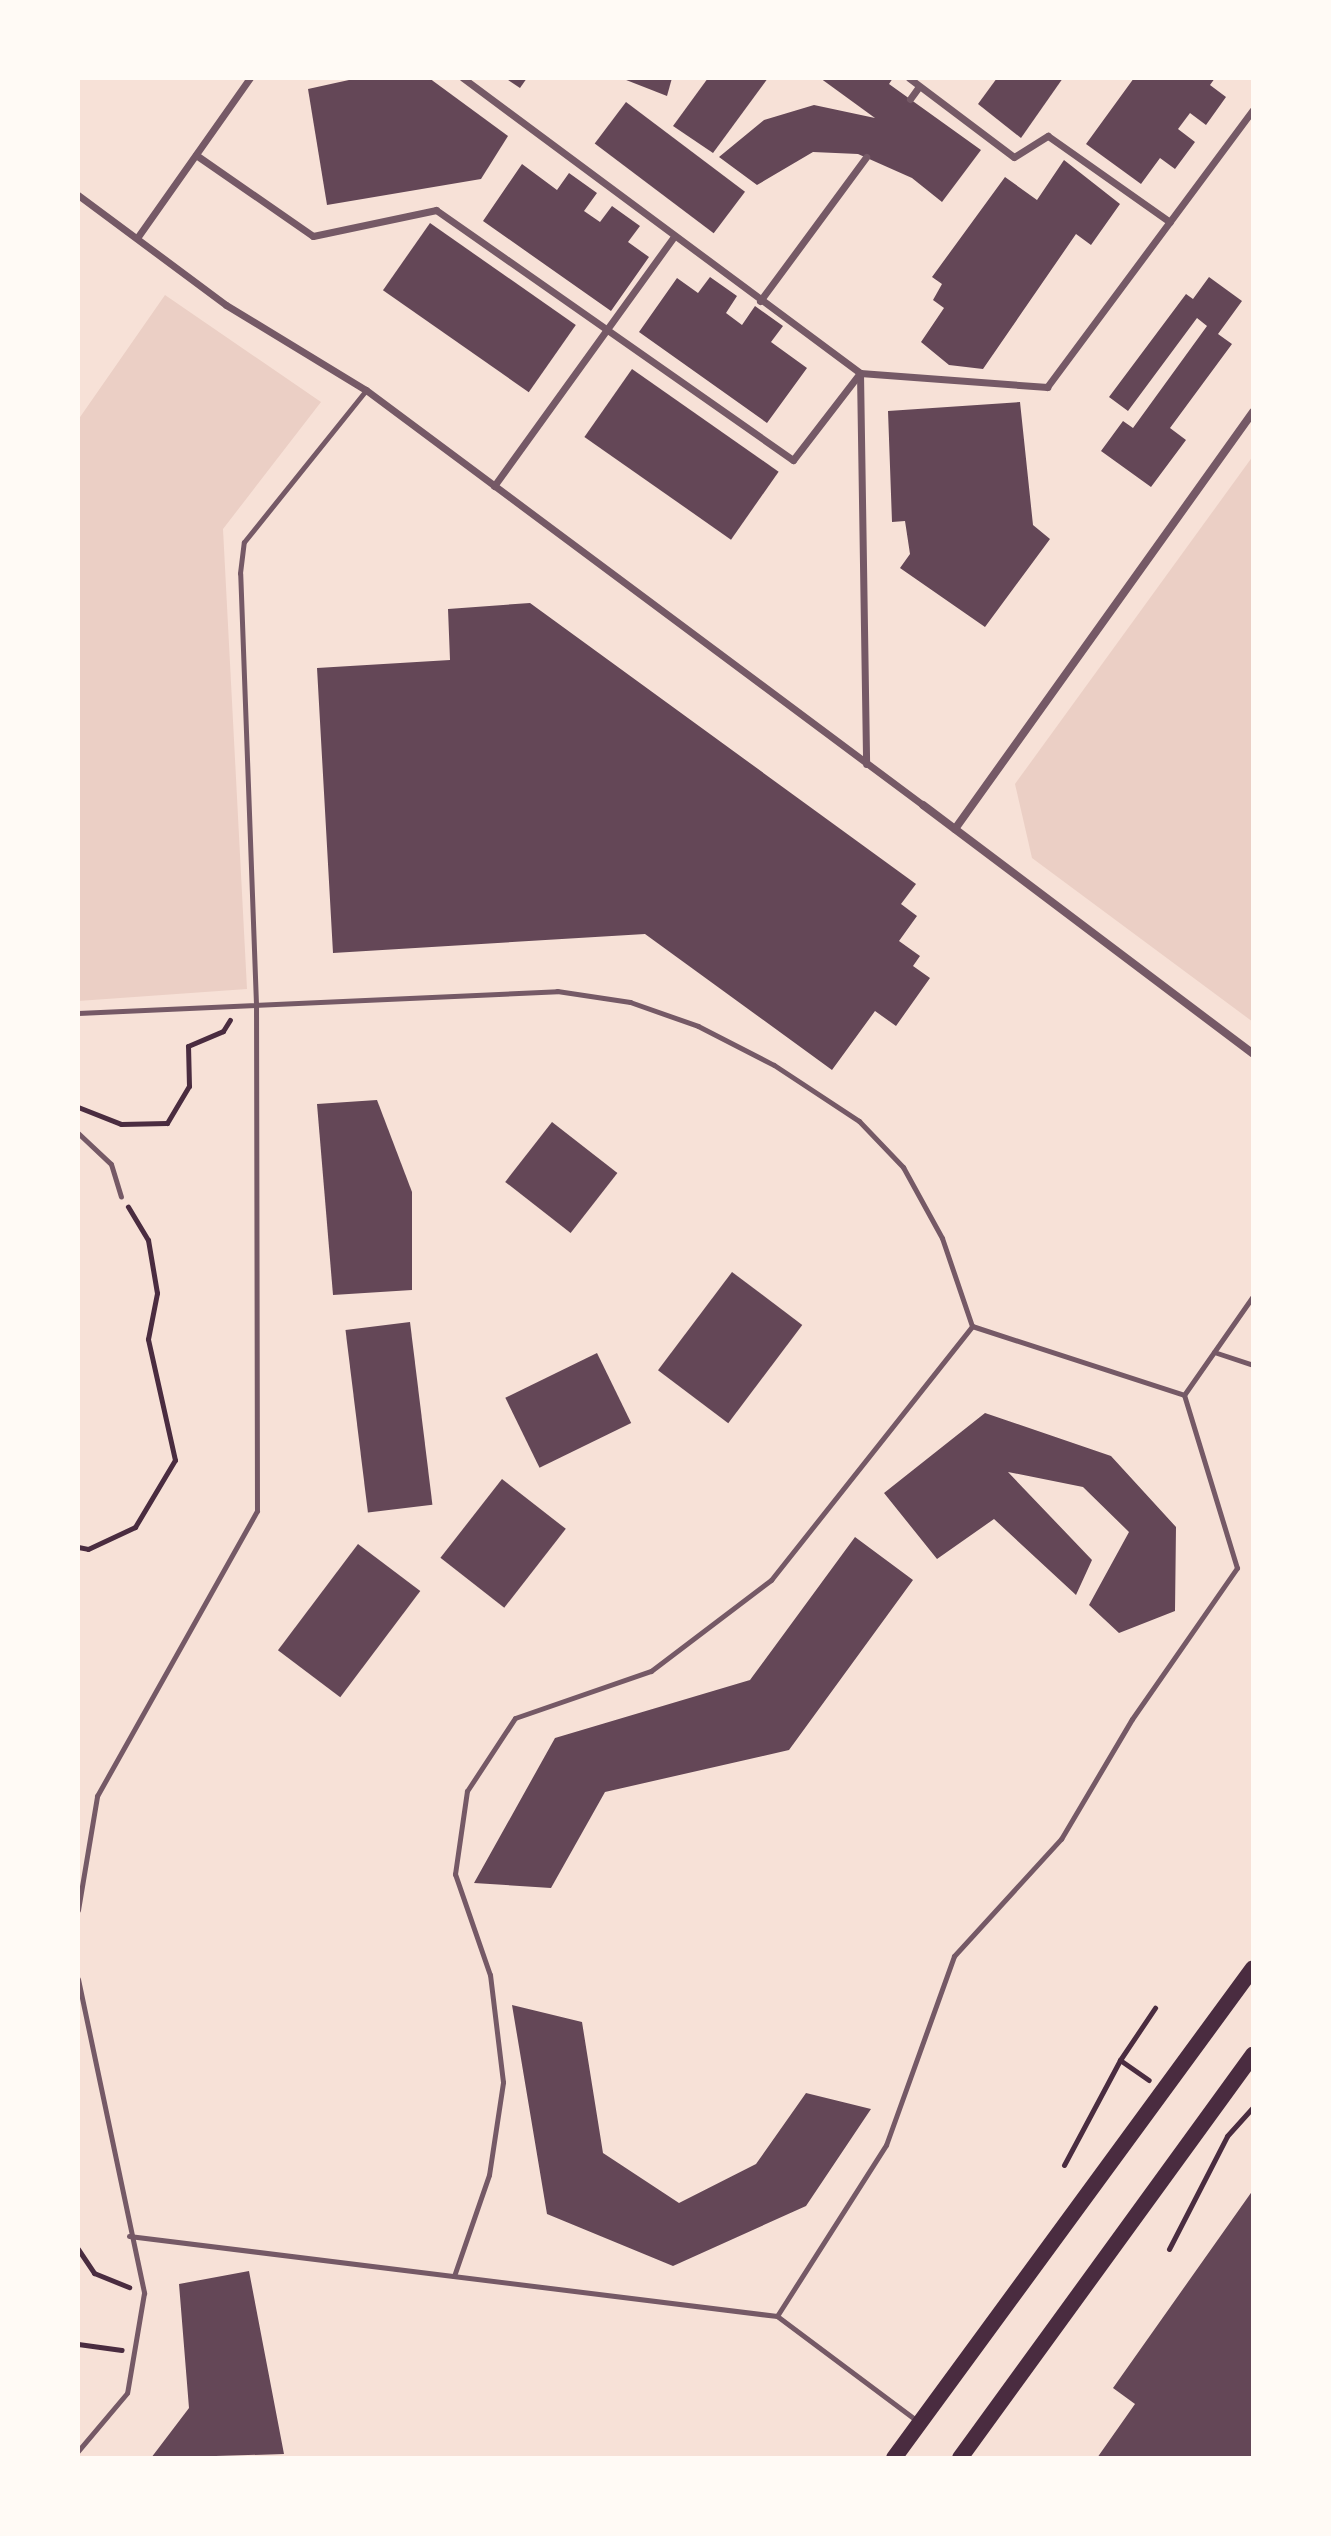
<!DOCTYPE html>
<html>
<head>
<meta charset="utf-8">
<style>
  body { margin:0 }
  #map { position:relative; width:1331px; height:2536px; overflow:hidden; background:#f7e1d7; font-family:Barlow,sans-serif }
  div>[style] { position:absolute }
  .green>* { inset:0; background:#ebcfc5 }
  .building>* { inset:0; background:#644757; transform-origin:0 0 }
  .path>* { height:5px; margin:-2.5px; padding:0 2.5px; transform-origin:2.5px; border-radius:2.5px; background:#4a2c40 }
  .service>* { height:5px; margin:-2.5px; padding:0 2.5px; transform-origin:2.5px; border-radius:2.5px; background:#755966 }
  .pedestrian>* { height:7px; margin:-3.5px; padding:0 3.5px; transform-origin:3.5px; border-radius:3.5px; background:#755966 }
  .minor>* { height:8px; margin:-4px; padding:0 4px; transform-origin:4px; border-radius:4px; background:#755966 }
  .primary>* { height:16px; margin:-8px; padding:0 8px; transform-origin:8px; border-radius:8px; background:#4a2c40 }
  span { translate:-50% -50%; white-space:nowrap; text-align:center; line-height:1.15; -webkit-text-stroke:8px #fffaf5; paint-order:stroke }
  .frame { position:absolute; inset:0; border:80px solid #fffaf5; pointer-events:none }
</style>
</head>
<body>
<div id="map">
  <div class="green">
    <div style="clip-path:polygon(165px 295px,321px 402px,223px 529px,247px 989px,78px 1001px,78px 420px)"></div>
    <div style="clip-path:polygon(1253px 456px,1253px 1022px,1032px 858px,1015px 784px)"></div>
  </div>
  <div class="building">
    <div style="clip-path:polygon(358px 78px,429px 78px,508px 136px,481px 179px,327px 205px,308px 89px)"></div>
    <div style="clip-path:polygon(505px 78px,527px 78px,520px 88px)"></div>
    <div style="clip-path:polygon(621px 78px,672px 78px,667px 96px)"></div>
    <div style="clip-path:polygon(708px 78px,768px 78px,713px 153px,673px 126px)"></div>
    <div style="clip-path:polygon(820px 78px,893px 78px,889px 84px,981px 150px,942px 202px,912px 178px,858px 154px,813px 152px,757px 185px,719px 157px,764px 120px,814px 105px,875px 118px)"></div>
    <div style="clip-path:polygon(997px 78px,1063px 78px,1021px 138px,978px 104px)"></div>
    <div style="clip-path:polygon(1134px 78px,1215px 78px,1210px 85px,1226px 97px,1206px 125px,1190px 113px,1178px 129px,1195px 142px,1175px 169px,1160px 158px,1141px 184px,1086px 144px)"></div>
    <div style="left:626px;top:102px;width:149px;height:52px;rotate:37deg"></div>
    <div style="clip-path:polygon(1064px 160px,1120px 204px,1091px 245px,1076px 234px,983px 369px,949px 365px,921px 342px,944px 308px,933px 300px,942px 284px,932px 277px,1005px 177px,1037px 200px)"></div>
    <div style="clip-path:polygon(522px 164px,557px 190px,569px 173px,597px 193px,584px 211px,600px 222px,612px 206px,640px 226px,628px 242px,649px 257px,611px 311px,483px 221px)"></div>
    <div style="left:430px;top:223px;width:178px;height:82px;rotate:35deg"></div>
    <div style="clip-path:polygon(710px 277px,737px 296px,726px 313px,742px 325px,755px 306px,783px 326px,771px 342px,807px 368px,767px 423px,639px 332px,677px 278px,698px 293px)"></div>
    <div style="clip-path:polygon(1209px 277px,1242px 301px,1218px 334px,1232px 344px,1170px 428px,1186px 440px,1151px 487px,1101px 451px,1123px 421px,1133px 428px,1207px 326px,1197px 318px,1128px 411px,1109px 397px,1186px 294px,1193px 299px)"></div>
    <div style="left:632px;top:369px;width:179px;height:83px;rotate:35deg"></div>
    <div style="clip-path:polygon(1020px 402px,1033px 525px,1050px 539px,985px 627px,900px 568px,910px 554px,905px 521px,892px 522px,888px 411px)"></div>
    <div style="clip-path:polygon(530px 603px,916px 884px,901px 904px,917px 916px,899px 941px,920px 956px,913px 966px,930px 978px,896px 1026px,875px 1011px,832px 1070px,645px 934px,333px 953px,317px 668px,450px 660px,448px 609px)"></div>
    <div style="clip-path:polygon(377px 1100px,412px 1192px,412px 1290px,333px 1295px,317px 1104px)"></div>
    <div style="left:552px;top:1122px;width:83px;height:76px;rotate:38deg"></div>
    <div style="left:732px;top:1272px;width:88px;height:123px;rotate:37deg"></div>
    <div style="left:410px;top:1322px;width:184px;height:65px;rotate:83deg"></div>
    <div style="left:597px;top:1353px;width:78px;height:102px;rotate:64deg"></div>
    <div style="clip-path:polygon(985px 1413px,1111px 1456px,1176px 1527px,1175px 1611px,1119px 1633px,1089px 1605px,1129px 1532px,1083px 1487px,1008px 1472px,1092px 1560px,1076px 1595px,994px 1519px,937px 1559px,884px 1493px)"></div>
    <div style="left:502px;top:1479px;width:81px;height:100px;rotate:38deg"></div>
    <div style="clip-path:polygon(855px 1537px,913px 1580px,789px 1750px,605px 1792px,551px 1888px,474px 1883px,555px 1738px,750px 1680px)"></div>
    <div style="left:358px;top:1544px;width:78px;height:133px;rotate:37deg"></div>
    <div style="clip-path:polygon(512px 2005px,582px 2022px,603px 2153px,679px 2203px,756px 2164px,806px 2093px,871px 2109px,806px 2206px,673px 2266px,547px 2214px)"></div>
    <div style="clip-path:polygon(1253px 2190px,1253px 2458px,1097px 2458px,1135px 2404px,1113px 2388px)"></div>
    <div style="clip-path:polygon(249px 2271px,284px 2454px,151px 2458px,189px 2408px,179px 2284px)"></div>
  </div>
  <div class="path">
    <div style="left:78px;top:1107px;width:46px;rotate:21.6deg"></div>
    <div style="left:121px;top:1124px;width:46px;rotate:-1.2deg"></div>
    <div style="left:167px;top:1123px;width:43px;rotate:-59.3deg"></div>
    <div style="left:189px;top:1086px;width:40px;rotate:-91.4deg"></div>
    <div style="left:188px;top:1046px;width:38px;rotate:-23deg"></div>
    <div style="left:223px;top:1031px;width:13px;rotate:-58deg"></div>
    <div style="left:78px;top:1547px;width:10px;rotate:11deg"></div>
    <div style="left:88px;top:1549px;width:52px;rotate:-25.1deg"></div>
    <div style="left:135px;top:1527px;width:78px;rotate:-59.2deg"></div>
    <div style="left:175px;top:1460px;width:124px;rotate:-102.6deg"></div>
    <div style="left:148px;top:1339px;width:47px;rotate:-78.9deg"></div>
    <div style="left:157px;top:1293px;width:54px;rotate:-99.6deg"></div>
    <div style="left:148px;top:1240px;width:39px;rotate:-121deg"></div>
    <div style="left:1120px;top:2060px;width:35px;rotate:35deg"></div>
    <div style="left:1064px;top:2165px;width:119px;rotate:-61.9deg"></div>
    <div style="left:1120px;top:2060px;width:63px;rotate:-56.1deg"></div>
    <div style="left:78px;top:2249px;width:29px;rotate:56deg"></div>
    <div style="left:94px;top:2273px;width:38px;rotate:22deg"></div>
    <div style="left:1169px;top:2249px;width:127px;rotate:-62.8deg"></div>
    <div style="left:1227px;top:2136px;width:39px;rotate:-48deg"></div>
    <div style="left:78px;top:2344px;width:44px;rotate:7.8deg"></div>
  </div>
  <div class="service">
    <div style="left:78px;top:1013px;width:480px;rotate:-2.6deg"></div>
    <div style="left:557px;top:991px;width:74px;rotate:8.6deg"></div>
    <div style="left:630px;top:1002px;width:72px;rotate:19.4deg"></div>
    <div style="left:698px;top:1026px;width:85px;rotate:27.2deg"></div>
    <div style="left:774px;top:1065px;width:102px;rotate:33.4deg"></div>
    <div style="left:859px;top:1121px;width:64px;rotate:46.3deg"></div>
    <div style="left:903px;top:1167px;width:81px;rotate:61.2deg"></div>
    <div style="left:942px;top:1238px;width:93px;rotate:71.2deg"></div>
    <div style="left:972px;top:1326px;width:223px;rotate:18deg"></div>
    <div style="left:1184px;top:1395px;width:121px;rotate:-55.1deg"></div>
    <div style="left:78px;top:1133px;width:45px;rotate:43.2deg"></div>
    <div style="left:111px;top:1164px;width:34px;rotate:73deg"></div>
    <div style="left:1214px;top:1352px;width:41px;rotate:18.4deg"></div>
    <div style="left:78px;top:1910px;width:116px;rotate:-80.5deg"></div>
    <div style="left:97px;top:1796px;width:327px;rotate:-60.7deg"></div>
    <div style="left:257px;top:1511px;width:507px;rotate:-90.11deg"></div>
    <div style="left:256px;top:1004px;width:431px;rotate:-92.1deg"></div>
    <div style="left:240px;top:573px;width:31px;rotate:-83deg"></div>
    <div style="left:244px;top:542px;width:195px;rotate:-51.2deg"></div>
    <div style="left:78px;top:1979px;width:321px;rotate:78.1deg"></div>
    <div style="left:144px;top:2293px;width:101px;rotate:99.6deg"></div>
    <div style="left:127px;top:2393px;width:76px;rotate:130.2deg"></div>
    <div style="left:129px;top:2236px;width:653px;rotate:7.04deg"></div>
    <div style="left:777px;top:2316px;width:174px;rotate:36.8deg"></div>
    <div style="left:454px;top:2276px;width:107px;rotate:-70.9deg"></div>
    <div style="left:489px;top:2175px;width:94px;rotate:-81.4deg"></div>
    <div style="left:503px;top:2082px;width:108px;rotate:-96.9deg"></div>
    <div style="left:490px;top:1975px;width:107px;rotate:-109.1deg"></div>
    <div style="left:455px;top:1874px;width:84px;rotate:-81.8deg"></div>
    <div style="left:467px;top:1791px;width:87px;rotate:-56.7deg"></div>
    <div style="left:515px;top:1718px;width:144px;rotate:-19.1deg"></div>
    <div style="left:651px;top:1671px;width:151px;rotate:-37.2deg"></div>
    <div style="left:771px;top:1580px;width:324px;rotate:-51.6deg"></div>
    <div style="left:777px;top:2316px;width:203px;rotate:-57.5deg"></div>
    <div style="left:886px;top:2145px;width:201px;rotate:-70.2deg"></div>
    <div style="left:954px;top:1956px;width:159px;rotate:-47.6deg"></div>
    <div style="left:1061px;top:1839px;width:139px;rotate:-59.4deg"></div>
    <div style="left:1132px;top:1719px;width:184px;rotate:-55.2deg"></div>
    <div style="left:1237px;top:1568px;width:181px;rotate:-107deg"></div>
  </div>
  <div class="pedestrian">
    <div style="left:463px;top:78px;width:495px;rotate:36.6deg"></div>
    <div style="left:860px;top:373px;width:391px;rotate:89.1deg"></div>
    <div style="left:909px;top:78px;width:131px;rotate:37deg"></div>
    <div style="left:1014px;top:157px;width:40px;rotate:-32deg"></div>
    <div style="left:1048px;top:136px;width:149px;rotate:35.2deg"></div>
    <div style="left:910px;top:99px;width:14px;rotate:-54deg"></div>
    <div style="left:196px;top:155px;width:142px;rotate:34.7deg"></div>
    <div style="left:313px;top:236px;width:126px;rotate:-11.9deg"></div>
    <div style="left:436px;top:210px;width:436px;rotate:35deg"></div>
    <div style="left:793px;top:460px;width:110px;rotate:-52.4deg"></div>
    <div style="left:860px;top:373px;width:188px;rotate:4.3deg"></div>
    <div style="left:1047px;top:387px;width:345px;rotate:-53.4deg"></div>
    <div style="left:78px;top:195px;width:184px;rotate:36.6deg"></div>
    <div style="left:226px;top:305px;width:164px;rotate:31.3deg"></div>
    <div style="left:366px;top:390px;width:695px;rotate:36.69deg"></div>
    <div style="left:137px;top:238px;width:196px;rotate:-54.8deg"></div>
    <div style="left:760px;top:301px;width:179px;rotate:-53.6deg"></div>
    <div style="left:494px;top:486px;width:308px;rotate:-54.2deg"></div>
  </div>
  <div class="minor">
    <div style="left:923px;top:805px;width:413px;rotate:37deg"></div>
    <div style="left:955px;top:829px;width:513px;rotate:-54.45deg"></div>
  </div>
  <div class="primary">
    <div style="left:894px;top:2458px;width:607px;rotate:-53.77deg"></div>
    <div style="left:960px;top:2458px;width:499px;rotate:-54deg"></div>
  </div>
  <div class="frame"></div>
</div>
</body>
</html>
